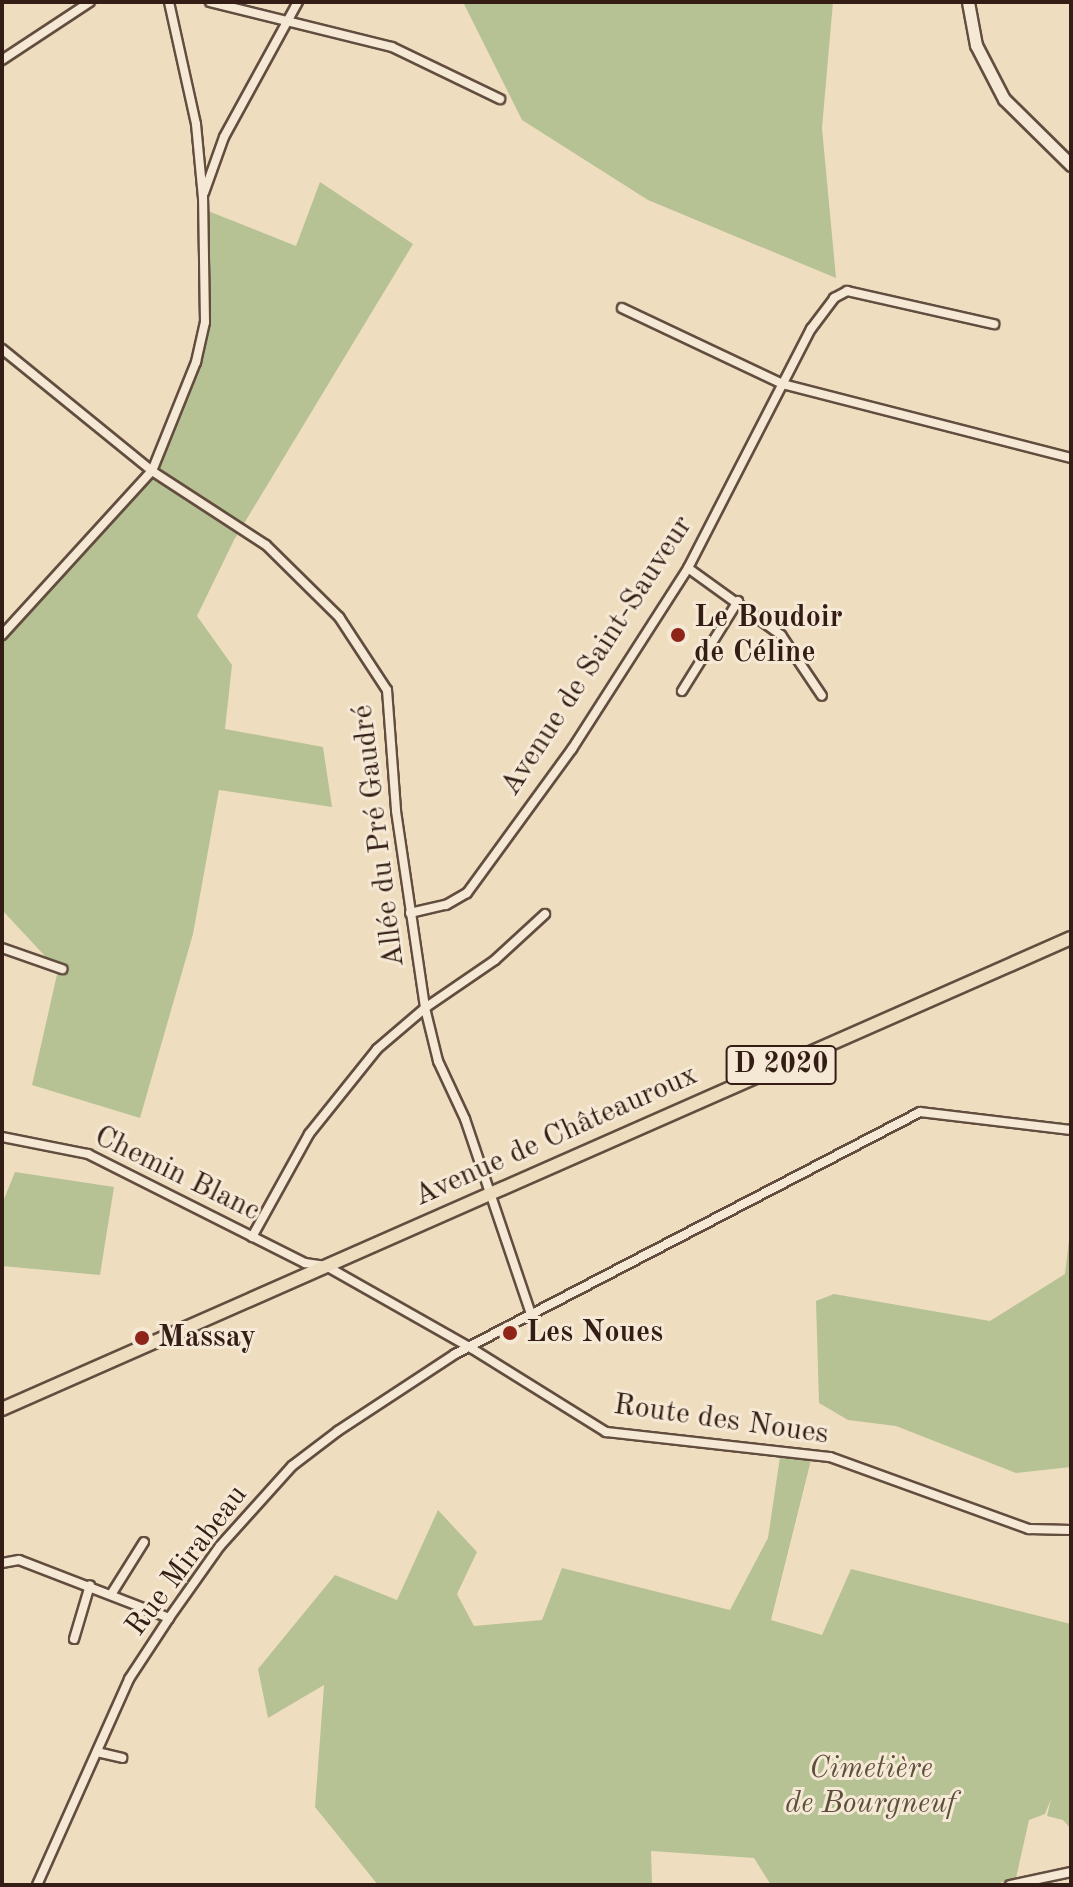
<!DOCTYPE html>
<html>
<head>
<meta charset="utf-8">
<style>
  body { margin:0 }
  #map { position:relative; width:1073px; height:1887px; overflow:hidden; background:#efddc0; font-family:"Old Standard TT",serif }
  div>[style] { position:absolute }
  .green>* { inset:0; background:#b7c294 }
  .roads { filter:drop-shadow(2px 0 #624d3f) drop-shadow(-2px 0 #624d3f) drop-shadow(0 2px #624d3f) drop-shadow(0 -2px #624d3f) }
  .street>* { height:8px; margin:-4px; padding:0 4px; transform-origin:4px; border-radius:4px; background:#f5e9d6 }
  .secondary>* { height:11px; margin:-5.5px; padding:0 5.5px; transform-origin:5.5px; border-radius:5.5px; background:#f5e9d6 }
  .primary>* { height:12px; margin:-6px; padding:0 6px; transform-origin:6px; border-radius:6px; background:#efddc0 }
  .dots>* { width:22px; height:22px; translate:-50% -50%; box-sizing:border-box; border:4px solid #f5e9d6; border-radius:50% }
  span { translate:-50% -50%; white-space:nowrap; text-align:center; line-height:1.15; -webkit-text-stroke:6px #f5e9d6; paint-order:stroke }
  .shield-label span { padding:2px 6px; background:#f5e9d6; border:2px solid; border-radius:6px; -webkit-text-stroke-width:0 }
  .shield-label { font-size:28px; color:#331d14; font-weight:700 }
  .poi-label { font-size:30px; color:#331d14; font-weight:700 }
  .left { translate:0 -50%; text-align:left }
  .street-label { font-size:30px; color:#331d14 }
  .park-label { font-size:30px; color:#5b4f3a; font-style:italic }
  .frame { position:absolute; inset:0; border:4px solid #331d14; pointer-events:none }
</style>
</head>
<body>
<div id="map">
  <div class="green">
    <div style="clip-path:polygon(463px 2px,833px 2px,822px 128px,836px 278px,648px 200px,522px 120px)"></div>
    <div style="clip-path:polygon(320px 182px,413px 244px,234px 540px,197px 616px,232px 665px,225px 729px,323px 747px,332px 807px,219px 790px,193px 934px,140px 1118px,32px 1085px,58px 970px,2px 910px,2px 636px,139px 492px,169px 437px,204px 323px,203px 209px,296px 246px)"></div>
    <div style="clip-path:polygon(15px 1172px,114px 1187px,100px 1275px,2px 1266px,2px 1204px)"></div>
    <div style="clip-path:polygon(1071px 1223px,1071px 1467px,1016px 1473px,896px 1426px,848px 1420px,819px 1403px,816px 1301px,834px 1294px,990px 1321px,1065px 1274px)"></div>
    <div style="clip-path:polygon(780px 1457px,811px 1460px,771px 1620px,822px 1635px,851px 1569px,1071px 1624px,1071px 1829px,1063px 1820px,1047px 1816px,1051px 1799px,1045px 1814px,1029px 1820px,1016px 1878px,992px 1885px,771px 1885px,754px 1858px,651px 1851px,652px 1883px,647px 1885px,378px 1885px,315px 1807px,324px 1685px,268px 1718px,258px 1669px,335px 1575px,397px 1600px,438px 1510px,477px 1552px,457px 1594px,474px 1626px,542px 1620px,562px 1568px,730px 1610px,768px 1538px)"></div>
  </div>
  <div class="roads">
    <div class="street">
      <div style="left:210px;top:2px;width:187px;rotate:13.9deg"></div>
      <div style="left:392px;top:47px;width:120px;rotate:25.7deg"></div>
      <div style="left:2px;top:60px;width:105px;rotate:-33.4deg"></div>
      <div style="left:204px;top:193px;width:59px;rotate:-70.3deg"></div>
      <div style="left:224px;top:137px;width:154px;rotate:-61.3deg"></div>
      <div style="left:622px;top:308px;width:178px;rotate:25.3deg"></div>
      <div style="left:783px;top:384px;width:297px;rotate:14.4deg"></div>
      <div style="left:2px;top:349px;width:193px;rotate:39.1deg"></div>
      <div style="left:152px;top:471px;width:136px;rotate:33deg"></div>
      <div style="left:266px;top:545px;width:103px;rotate:44.6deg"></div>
      <div style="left:339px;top:617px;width:87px;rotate:56.7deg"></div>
      <div style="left:387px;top:690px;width:121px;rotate:85.7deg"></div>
      <div style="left:396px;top:811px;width:199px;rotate:81.6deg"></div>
      <div style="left:425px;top:1008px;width:55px;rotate:76.2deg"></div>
      <div style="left:438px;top:1061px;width:64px;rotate:65deg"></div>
      <div style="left:465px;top:1119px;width:209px;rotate:71.3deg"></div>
      <div style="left:688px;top:568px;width:115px;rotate:35.8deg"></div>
      <div style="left:781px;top:635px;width:73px;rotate:56.1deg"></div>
      <div style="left:2px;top:635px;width:222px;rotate:-47.6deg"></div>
      <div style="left:152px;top:471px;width:118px;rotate:-68deg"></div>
      <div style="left:196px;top:362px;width:41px;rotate:-77.3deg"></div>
      <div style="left:205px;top:322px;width:124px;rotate:-90.9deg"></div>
      <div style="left:203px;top:198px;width:74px;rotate:-95.4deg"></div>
      <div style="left:196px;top:124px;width:125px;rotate:-102.5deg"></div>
      <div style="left:682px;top:691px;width:106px;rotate:-58.1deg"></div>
      <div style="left:410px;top:913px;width:37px;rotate:-13deg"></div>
      <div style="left:446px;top:905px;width:24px;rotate:-30deg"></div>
      <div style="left:467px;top:893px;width:178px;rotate:-53.9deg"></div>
      <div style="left:572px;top:749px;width:215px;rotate:-57.3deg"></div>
      <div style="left:688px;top:568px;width:269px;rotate:-62.8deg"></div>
      <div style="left:811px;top:329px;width:39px;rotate:-53deg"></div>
      <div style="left:834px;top:298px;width:15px;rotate:-28deg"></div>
      <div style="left:847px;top:291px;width:151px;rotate:12.7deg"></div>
      <div style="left:2px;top:948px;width:64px;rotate:19.3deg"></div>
      <div style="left:2px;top:1137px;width:88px;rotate:11.2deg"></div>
      <div style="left:88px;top:1154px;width:243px;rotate:26.7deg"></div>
      <div style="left:305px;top:1263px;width:21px;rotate:8deg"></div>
      <div style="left:326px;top:1266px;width:167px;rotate:29.5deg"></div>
      <div style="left:471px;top:1348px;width:159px;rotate:31.9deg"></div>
      <div style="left:606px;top:1432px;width:225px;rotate:6.4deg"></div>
      <div style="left:830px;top:1457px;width:212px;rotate:19.9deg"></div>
      <div style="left:1029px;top:1529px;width:42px;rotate:1.4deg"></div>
      <div style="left:252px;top:1237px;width:118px;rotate:-61deg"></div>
      <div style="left:309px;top:1134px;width:109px;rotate:-51.3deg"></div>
      <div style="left:377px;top:1049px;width:63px;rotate:-40.5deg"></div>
      <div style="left:425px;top:1008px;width:85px;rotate:-34.4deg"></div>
      <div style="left:495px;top:960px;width:68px;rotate:-42.6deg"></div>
      <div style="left:2px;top:1563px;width:17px;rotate:-10deg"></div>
      <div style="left:19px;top:1560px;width:161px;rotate:21.1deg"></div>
      <div style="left:112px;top:1593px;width:60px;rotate:-57.9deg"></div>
      <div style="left:74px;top:1639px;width:56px;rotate:-73.5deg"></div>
      <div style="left:97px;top:1752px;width:26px;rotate:13deg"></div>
      <div style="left:37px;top:1885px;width:226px;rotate:-65.9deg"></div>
      <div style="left:129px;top:1679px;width:73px;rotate:-56.7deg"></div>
      <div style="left:169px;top:1618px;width:88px;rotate:-54.7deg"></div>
      <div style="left:220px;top:1546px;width:108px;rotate:-48deg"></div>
      <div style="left:292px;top:1466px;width:58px;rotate:-37.3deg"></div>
      <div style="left:338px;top:1431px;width:140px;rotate:-33.3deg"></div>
      <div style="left:455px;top:1354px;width:524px;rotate:-27.49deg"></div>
      <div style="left:920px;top:1112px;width:152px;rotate:6.8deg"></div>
      <div style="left:1010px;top:1885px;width:62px;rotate:-12deg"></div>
    </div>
    <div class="secondary">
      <div style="left:968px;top:2px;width:44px;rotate:79.5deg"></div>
      <div style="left:976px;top:45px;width:61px;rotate:62.6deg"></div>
      <div style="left:1004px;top:99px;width:94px;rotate:44.6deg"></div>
    </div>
    <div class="primary">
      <div style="left:2px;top:1409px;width:1168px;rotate:-23.78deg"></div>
    </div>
  </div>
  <div class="dots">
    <div style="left:678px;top:635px;background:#8f2418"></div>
    <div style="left:510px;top:1333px;background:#8f2418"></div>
    <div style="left:142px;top:1338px;background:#8f2418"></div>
  </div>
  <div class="shield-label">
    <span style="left:781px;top:1065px">D 2020</span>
  </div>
  <div class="poi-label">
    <span class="left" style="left:694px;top:635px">Le Boudoir<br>de Céline</span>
    <span class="left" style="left:526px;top:1333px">Les Noues</span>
    <span class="left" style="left:158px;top:1338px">Massay</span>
  </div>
  <div class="street-label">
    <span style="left:597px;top:656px;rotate:-57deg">Avenue de Saint-Sauveur</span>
    <span style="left:379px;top:836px;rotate:-97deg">Allée du Pré Gaudré</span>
    <span style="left:556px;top:1136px;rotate:-24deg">Avenue de Châteauroux</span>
    <span style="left:177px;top:1174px;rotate:26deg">Chemin Blanc</span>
    <span style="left:721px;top:1420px;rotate:8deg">Route des Noues</span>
    <span style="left:187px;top:1561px;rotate:-53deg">Rue Mirabeau</span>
  </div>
  <div class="park-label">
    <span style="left:871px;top:1786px">Cimetière<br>de Bourgneuf</span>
  </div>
  <div class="frame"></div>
</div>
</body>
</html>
